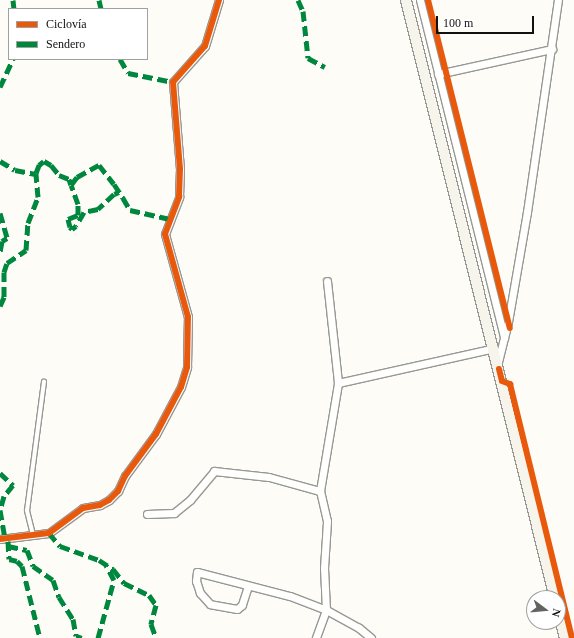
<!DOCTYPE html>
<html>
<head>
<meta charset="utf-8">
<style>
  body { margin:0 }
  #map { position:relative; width:574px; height:638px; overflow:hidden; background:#fdfcf7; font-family:"Times New Roman",serif }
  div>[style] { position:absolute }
  .roads { filter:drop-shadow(1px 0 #979795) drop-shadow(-1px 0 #979795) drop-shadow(0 1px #979795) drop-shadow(0 -1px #979795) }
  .lane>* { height:3.5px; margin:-1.75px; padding:0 1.75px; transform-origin:1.75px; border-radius:1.75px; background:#fffffe }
  .street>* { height:7px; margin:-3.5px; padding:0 3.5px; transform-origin:3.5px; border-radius:3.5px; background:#fffffe }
  .secondary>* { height:10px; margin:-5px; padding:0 5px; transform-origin:5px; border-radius:5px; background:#f6f4eb }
  .quiet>* { height:5px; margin-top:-2.5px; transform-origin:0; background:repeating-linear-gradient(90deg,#00873e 0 10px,transparent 0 15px) }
  .cycleway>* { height:6px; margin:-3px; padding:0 3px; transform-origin:3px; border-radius:3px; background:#e8590c }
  span { translate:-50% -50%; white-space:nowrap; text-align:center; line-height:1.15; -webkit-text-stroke:4px #fff; paint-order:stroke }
  .legend { position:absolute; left:8px; top:8px; width:140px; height:52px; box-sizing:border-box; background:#fff; border:1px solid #a0a0a0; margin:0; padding:5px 7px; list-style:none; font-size:12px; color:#111 }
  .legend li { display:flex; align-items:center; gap:8px; height:20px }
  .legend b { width:20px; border:1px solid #a0a0a0 }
  .north { position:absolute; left:526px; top:590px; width:40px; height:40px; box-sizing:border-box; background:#fff; border:1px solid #a0a0a0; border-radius:50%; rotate:106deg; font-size:11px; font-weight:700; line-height:16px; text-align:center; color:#111 }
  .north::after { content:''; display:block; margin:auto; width:14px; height:18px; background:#646362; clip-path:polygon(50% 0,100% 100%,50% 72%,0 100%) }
  .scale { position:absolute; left:436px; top:16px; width:98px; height:18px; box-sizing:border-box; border:2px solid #111; border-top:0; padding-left:5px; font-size:12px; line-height:14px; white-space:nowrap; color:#111; -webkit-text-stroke:3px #fff; paint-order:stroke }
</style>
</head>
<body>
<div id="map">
  <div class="roads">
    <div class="lane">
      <div style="left:33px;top:535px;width:25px;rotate:-104deg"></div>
      <div style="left:27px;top:511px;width:130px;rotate:-82.5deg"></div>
    </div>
    <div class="street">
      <div style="left:420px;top:0;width:348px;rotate:76deg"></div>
      <div style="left:438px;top:74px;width:117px;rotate:-12.4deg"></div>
      <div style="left:327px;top:281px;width:103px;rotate:83.8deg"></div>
      <div style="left:498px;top:362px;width:41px;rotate:-76deg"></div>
      <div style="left:508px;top:322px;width:112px;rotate:-80.2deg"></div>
      <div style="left:527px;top:212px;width:214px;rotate:-81.7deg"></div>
      <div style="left:147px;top:514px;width:27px;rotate:-2deg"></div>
      <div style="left:174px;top:513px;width:21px;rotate:-39deg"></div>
      <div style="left:190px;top:500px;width:38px;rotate:-50deg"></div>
      <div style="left:214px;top:471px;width:55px;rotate:6.2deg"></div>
      <div style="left:269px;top:477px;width:53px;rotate:15.4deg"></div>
      <div style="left:0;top:539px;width:49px;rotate:-7deg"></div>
      <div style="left:49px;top:533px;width:42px;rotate:-36.3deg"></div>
      <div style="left:83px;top:508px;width:17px;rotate:-10deg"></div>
      <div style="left:100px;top:505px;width:10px;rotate:-29deg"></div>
      <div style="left:109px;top:500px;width:13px;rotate:-45deg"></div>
      <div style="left:118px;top:491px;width:17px;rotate:-65deg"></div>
      <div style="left:125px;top:476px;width:52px;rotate:-53.6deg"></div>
      <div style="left:156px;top:434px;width:53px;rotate:-62deg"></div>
      <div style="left:181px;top:387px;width:21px;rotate:-73deg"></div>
      <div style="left:187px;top:367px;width:50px;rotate:-88.9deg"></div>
      <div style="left:188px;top:317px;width:86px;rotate:-105.5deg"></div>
      <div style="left:165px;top:234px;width:40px;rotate:-69deg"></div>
      <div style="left:179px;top:197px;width:28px;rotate:-88deg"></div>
      <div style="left:180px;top:169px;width:87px;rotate:-94.6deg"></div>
      <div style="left:173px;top:82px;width:48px;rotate:-48.4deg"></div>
      <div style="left:205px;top:46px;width:48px;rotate:-73.1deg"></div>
      <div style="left:248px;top:586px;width:20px;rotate:108deg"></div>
      <div style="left:242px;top:605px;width:6px;rotate:141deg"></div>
      <div style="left:237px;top:609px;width:27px;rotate:-170deg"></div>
      <div style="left:210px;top:604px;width:15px;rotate:-132deg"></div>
      <div style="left:200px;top:593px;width:13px;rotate:-108deg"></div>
      <div style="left:196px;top:581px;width:9px;rotate:-84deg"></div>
      <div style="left:197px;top:572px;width:96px;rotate:14.5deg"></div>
      <div style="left:290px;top:596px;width:39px;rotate:21deg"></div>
      <div style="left:326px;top:610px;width:30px;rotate:110deg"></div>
      <div style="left:371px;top:638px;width:16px;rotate:-140deg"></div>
      <div style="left:359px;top:628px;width:38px;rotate:-151deg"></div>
      <div style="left:326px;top:610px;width:42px;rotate:-92.7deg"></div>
      <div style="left:324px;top:568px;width:47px;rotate:-86.3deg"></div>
      <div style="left:327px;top:521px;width:31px;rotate:-103deg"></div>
      <div style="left:320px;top:491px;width:109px;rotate:-80.5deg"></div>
      <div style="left:338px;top:383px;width:160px;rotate:-12.6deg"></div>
    </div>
    <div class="secondary">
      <div style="left:406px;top:0;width:616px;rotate:76.01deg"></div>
      <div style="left:558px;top:610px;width:29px;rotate:76deg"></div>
    </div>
  </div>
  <div class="quiet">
    <div style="left:13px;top:0;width:9px;rotate:84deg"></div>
    <div style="left:99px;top:0;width:9px;rotate:77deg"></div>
    <div style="left:298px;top:0;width:12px;rotate:66deg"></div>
    <div style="left:303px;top:11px;width:47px;rotate:83.9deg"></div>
    <div style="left:308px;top:58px;width:19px;rotate:28deg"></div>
    <div style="left:120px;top:59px;width:16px;rotate:60deg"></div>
    <div style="left:128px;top:73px;width:46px;rotate:11.3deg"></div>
    <div style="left:0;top:87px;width:31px;rotate:-65deg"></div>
    <div style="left:0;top:161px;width:17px;rotate:31deg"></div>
    <div style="left:15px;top:170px;width:21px;rotate:11deg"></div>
    <div style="left:119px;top:192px;width:5px;rotate:158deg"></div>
    <div style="left:114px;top:194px;width:22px;rotate:137deg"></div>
    <div style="left:98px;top:209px;width:14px;rotate:168deg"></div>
    <div style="left:84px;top:212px;width:16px;rotate:120deg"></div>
    <div style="left:76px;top:226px;width:5px;rotate:143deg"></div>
    <div style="left:72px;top:229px;width:3px;rotate:-135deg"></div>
    <div style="left:70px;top:227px;width:8px;rotate:-104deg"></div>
    <div style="left:68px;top:219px;width:11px;rotate:-22deg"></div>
    <div style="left:78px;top:215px;width:11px;rotate:-90deg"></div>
    <div style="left:78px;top:204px;width:20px;rotate:-110deg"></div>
    <div style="left:71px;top:185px;width:10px;rotate:-53deg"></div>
    <div style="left:77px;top:177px;width:25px;rotate:-29deg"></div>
    <div style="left:99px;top:165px;width:24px;rotate:52deg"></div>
    <div style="left:114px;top:184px;width:17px;rotate:57deg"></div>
    <div style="left:123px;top:198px;width:14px;rotate:60deg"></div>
    <div style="left:130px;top:210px;width:41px;rotate:12.7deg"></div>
    <div style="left:0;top:213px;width:26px;rotate:74deg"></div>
    <div style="left:7px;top:238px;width:6px;rotate:149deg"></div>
    <div style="left:2px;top:241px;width:11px;rotate:100deg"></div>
    <div style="left:0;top:306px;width:10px;rotate:-66deg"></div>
    <div style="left:4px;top:297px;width:25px;rotate:-90deg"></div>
    <div style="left:4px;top:272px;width:9px;rotate:-72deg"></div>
    <div style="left:7px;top:263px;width:23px;rotate:-34deg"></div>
    <div style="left:26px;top:250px;width:27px;rotate:-86deg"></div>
    <div style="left:28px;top:223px;width:28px;rotate:-69deg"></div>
    <div style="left:38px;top:197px;width:24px;rotate:-95deg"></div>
    <div style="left:36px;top:173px;width:9px;rotate:-69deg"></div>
    <div style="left:39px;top:165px;width:6px;rotate:-39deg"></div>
    <div style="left:44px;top:161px;width:8px;rotate:30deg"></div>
    <div style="left:51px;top:165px;width:13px;rotate:51deg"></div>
    <div style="left:59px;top:175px;width:11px;rotate:22deg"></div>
    <div style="left:69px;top:179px;width:6px;rotate:72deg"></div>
    <div style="left:0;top:473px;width:18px;rotate:43deg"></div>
    <div style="left:13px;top:485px;width:14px;rotate:129deg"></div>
    <div style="left:4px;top:496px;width:15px;rotate:106deg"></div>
    <div style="left:0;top:510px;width:29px;rotate:80deg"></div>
    <div style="left:49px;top:533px;width:17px;rotate:50deg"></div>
    <div style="left:60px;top:546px;width:41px;rotate:19.7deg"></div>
    <div style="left:99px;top:560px;width:17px;rotate:33deg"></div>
    <div style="left:113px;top:569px;width:18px;rotate:52deg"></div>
    <div style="left:124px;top:583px;width:28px;rotate:26deg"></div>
    <div style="left:149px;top:595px;width:12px;rotate:55deg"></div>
    <div style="left:156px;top:605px;width:20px;rotate:105deg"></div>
    <div style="left:151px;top:624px;width:15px;rotate:70deg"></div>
    <div style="left:8px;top:541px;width:18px;rotate:87deg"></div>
    <div style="left:9px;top:559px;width:8px;rotate:14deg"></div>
    <div style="left:17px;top:561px;width:7px;rotate:45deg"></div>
    <div style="left:22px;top:566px;width:74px;rotate:76deg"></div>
    <div style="left:8px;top:546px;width:19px;rotate:12deg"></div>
    <div style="left:27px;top:550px;width:17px;rotate:69deg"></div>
    <div style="left:33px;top:566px;width:24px;rotate:35deg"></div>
    <div style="left:53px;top:580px;width:18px;rotate:71deg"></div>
    <div style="left:59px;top:597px;width:26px;rotate:58deg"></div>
    <div style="left:73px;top:619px;width:17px;rotate:80deg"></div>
    <div style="left:76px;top:636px;width:6px;rotate:18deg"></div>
    <div style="left:98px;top:638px;width:60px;rotate:-74.6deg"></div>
    <div style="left:114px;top:580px;width:17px;rotate:-118deg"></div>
  </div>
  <div class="cycleway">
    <div style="left:428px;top:0;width:338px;rotate:76deg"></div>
    <div style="left:499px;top:369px;width:12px;rotate:76deg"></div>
    <div style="left:502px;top:381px;width:9px;rotate:21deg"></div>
    <div style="left:510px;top:384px;width:261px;rotate:76.3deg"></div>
    <div style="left:0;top:539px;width:49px;rotate:-7deg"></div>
    <div style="left:49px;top:533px;width:42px;rotate:-36.3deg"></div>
    <div style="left:83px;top:508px;width:17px;rotate:-10deg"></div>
    <div style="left:100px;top:505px;width:10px;rotate:-29deg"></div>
    <div style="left:109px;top:500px;width:13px;rotate:-45deg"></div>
    <div style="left:118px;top:491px;width:17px;rotate:-65deg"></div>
    <div style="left:125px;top:476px;width:52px;rotate:-53.6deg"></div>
    <div style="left:156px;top:434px;width:53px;rotate:-62deg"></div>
    <div style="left:181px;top:387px;width:21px;rotate:-73deg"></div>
    <div style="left:187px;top:367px;width:50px;rotate:-88.9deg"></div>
    <div style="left:188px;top:317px;width:86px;rotate:-105.5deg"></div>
    <div style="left:165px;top:234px;width:40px;rotate:-69deg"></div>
    <div style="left:179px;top:197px;width:28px;rotate:-88deg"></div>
    <div style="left:180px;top:169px;width:87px;rotate:-94.6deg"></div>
    <div style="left:173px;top:82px;width:48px;rotate:-48.4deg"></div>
    <div style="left:205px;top:46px;width:48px;rotate:-73.1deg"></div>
  </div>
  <ul class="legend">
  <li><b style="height:5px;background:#e8590c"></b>Ciclovía</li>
  <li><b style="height:5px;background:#00873e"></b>Sendero</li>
  </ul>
  <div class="north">N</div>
  <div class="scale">100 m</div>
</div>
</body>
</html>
